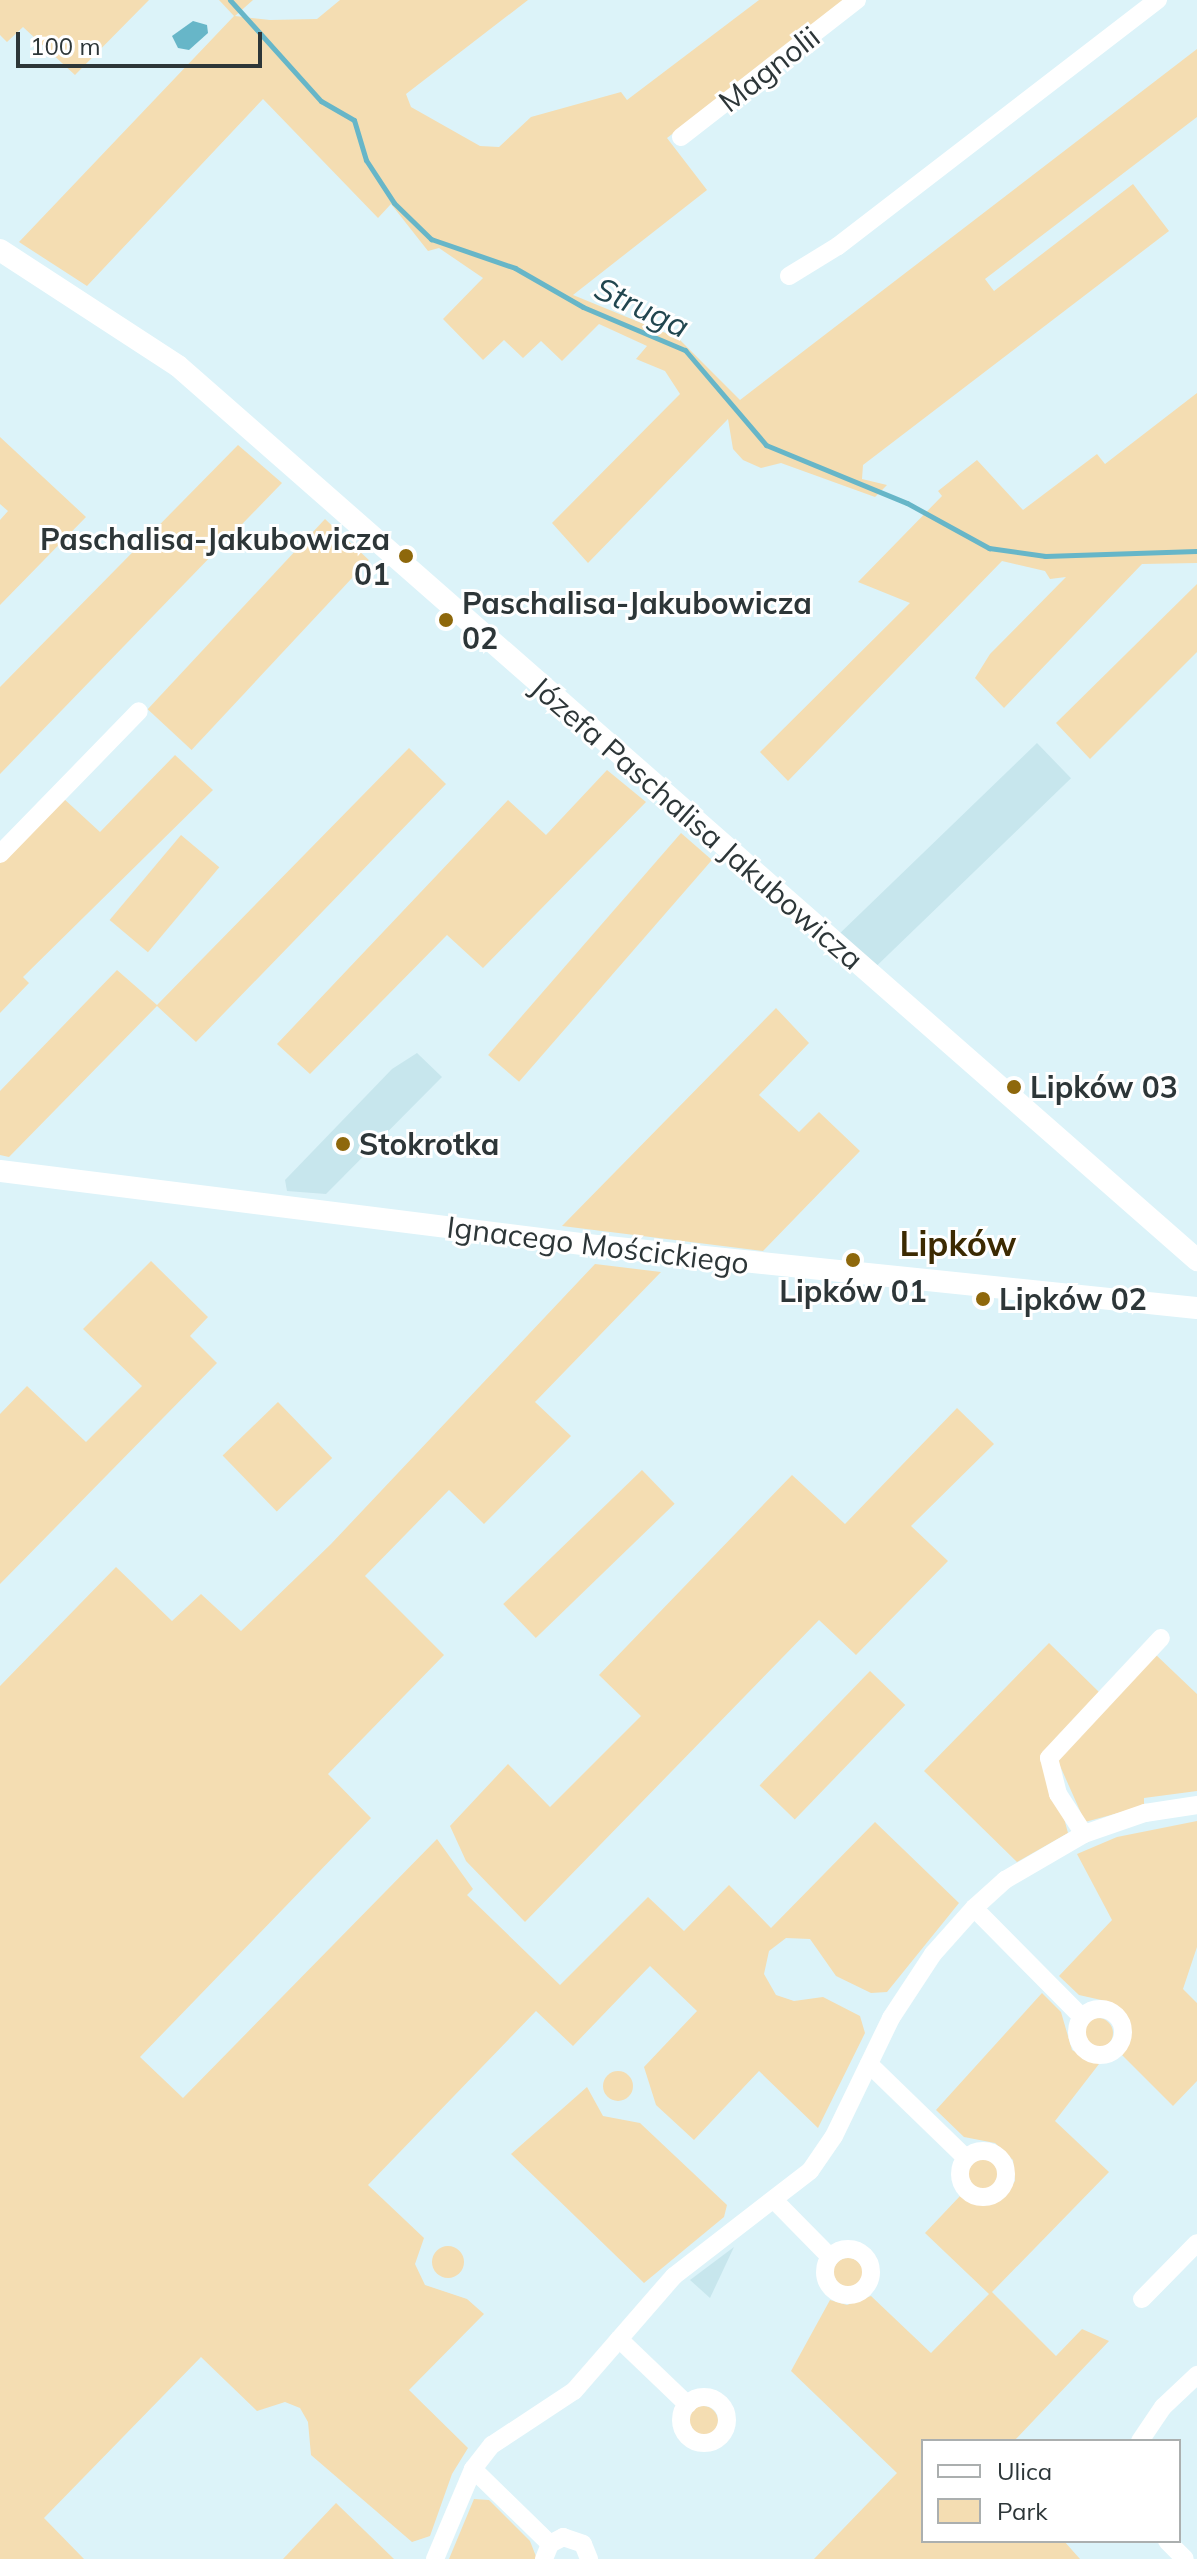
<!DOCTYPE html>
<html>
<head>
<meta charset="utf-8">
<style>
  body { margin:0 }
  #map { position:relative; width:1197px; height:2559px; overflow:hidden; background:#dcf3f9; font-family:Mulish,sans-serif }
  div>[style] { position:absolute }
  .built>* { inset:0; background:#c7e6ed; transform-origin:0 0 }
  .green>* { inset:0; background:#f4ddb2; transform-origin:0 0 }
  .round { border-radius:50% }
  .water>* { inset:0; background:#67b6c8 }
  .stream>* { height:5px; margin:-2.5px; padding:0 2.5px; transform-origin:2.5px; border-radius:2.5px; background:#67b6c8 }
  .minor>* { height:18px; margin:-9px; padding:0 9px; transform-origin:9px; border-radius:9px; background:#fff }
  .minor>.ring { margin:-9px; padding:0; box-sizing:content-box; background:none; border:18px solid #fff; border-radius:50% }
  .tertiary>* { height:22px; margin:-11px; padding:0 11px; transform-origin:11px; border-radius:11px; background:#fff }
  .dots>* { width:22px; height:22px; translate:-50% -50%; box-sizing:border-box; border:4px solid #fff; border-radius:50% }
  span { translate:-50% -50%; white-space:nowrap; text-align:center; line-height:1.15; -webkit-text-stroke:6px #fff; paint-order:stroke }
  .street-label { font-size:30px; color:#2d3638 }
  .poi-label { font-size:30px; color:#2d3638; font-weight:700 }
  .right { translate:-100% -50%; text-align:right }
  .left { translate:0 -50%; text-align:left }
  .water-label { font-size:32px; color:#21464f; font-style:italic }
  .quarter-label { font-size:34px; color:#3c2a02; font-weight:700 }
  .legend { position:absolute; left:921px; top:2439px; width:260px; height:104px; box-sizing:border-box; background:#fff; border:2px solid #abafaf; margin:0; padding:10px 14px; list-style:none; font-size:24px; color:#2d3638 }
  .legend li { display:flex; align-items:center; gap:16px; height:40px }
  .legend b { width:40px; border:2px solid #abafaf }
  .scale { position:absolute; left:16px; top:32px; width:246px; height:36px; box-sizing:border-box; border:4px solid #2d3638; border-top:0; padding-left:10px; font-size:24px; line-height:28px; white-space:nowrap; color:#2d3638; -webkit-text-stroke:6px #fff; paint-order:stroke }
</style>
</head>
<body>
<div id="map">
  <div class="built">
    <div style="left:1037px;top:743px;width:49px;height:274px;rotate:46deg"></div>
    <div style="clip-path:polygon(417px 1053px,442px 1077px,326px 1194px,287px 1191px,285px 1180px,392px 1069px)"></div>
    <div style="clip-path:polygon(734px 2247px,710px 2298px,690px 2280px)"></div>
  </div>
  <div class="green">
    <div style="clip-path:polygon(0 0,149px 0,75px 75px,23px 27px,7px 42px,0 35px)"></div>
    <div style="clip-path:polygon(219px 0,253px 0,235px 16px,270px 20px,317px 19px,340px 0,528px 0,406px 94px,411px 107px,480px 146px,499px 147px,531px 117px,621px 92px,627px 100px,759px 0,847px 0,667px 138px,707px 190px,573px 295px,678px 338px,740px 400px,1197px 49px,1197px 117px,985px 279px,994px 291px,1133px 184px,1169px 231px,863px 465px,862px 479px,887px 485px,875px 497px,781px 463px,761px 468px,743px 460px,733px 449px,728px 419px,588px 563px,552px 523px,680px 394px,665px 371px,636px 359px,647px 346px,599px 324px,562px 361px,541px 341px,523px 358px,504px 340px,483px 360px,443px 319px,483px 278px,439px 248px,428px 251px,391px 204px,378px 218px,263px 99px,87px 286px,19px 242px,234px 16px)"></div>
    <div style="clip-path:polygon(1197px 393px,1197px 563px,1142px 564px,1004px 708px,975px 678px,990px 654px,1066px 577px,1050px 579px,1045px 571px,1002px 561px,788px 781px,760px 752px,910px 603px,858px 582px,942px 496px,938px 491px,977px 460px,1023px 510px,1097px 454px,1105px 464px)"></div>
    <div style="clip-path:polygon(0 437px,86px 517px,0 605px,0 520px,8px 511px,0 504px)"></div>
    <div style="clip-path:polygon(238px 445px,282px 483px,0 774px,0 687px)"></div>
    <div style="left:325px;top:519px;width:60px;height:260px;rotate:43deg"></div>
    <div style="clip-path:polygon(1197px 584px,1197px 652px,1090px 759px,1056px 723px)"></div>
    <div style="clip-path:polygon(409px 748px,446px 784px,196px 1042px,157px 1006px,9px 1157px,0 1155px,0 1091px,117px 970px,157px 1005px)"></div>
    <div style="clip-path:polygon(175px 755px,213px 790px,23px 977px,29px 983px,0 1013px,0 863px,63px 798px,100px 832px)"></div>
    <div style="clip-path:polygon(607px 770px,646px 802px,483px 968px,447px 935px,310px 1074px,277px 1044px,508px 800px,546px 835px)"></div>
    <div style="left:681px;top:833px;width:41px;height:294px;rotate:41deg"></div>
    <div style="left:181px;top:835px;width:50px;height:111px;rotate:40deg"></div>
    <div style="clip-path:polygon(776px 1008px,809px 1043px,759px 1095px,799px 1132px,819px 1112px,860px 1151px,763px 1251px,562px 1226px)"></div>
    <div style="clip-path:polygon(151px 1261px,208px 1317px,190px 1336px,217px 1363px,0 1584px,0 1414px,27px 1386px,86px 1442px,142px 1386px,83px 1329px)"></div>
    <div style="clip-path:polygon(595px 1264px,661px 1272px,535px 1402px,571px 1436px,484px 1524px,449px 1490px,365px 1576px,444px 1655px,328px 1774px,371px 1818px,140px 2057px,183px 2098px,437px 1839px,473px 1889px,467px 1895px,560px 1985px,648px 1897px,684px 1931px,729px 1885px,771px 1928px,875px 1822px,959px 1903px,887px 1992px,871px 1993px,836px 1976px,810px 1939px,786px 1938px,769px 1951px,764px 1974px,776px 1995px,794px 2001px,823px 1997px,860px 2016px,865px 2033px,818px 2128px,759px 2071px,694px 2140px,656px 2105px,644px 2067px,697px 2011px,650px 1966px,573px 2046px,536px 2011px,368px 2185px,424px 2238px,415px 2264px,425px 2285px,467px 2299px,484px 2314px,409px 2390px,468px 2448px,452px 2474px,430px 2536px,412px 2542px,311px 2455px,308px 2422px,300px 2408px,285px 2402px,257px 2411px,201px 2357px,44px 2518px,84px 2559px,0 2559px,0 1686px,116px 1567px,172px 1621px,201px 1594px,241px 1631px,331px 1544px)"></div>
    <div style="left:278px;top:1402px;width:78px;height:77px;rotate:46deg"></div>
    <div style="clip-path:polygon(957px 1408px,994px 1444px,911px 1526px,948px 1561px,856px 1655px,819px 1620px,525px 1922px,466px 1861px,450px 1826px,508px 1764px,550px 1807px,641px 1716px,599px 1675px,792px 1475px,845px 1524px)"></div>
    <div style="left:642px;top:1470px;width:47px;height:193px;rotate:46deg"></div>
    <div style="clip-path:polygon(1049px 1643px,1099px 1692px,1046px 1751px,1068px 1833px,1017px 1862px,924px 1771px)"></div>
    <div style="clip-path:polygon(1155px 1654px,1197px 1694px,1197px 1791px,1144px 1798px,1144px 1806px,1085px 1822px,1057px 1759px)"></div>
    <div style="left:870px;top:1671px;width:49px;height:159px;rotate:44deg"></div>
    <div style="clip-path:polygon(1197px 1821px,1197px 1947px,1183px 1989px,1197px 2003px,1197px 2081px,1173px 2106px,1122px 2055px,1131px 2033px,1124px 2013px,1110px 2002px,1079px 1995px,1059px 1976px,1112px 1920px,1077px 1854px,1117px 1837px)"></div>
    <div style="clip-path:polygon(1042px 1993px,1061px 2012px,1072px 2050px,1099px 2064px,1055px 2121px,1109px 2172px,992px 2292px,1056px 2356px,1082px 2329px,1109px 2341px,1014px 2441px,923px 2441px,923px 2541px,1064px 2541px,1080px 2559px,814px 2559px,897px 2473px,791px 2371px,830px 2300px,847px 2305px,871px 2296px,931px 2353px,989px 2294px,925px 2233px,960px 2196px,984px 2206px,1004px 2197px,1015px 2181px,1013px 2160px,995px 2143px,964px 2137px,936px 2110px)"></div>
    <div class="round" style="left:1083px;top:2018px;width:30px;height:30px"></div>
    <div class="round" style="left:603px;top:2071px;width:30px;height:30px"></div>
    <div style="clip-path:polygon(587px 2087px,603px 2116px,640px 2123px,727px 2205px,724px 2217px,644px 2283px,511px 2154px)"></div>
    <div class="round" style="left:968px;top:2159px;width:30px;height:30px"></div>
    <div class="round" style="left:432px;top:2246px;width:32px;height:32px"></div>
    <div class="round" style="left:833px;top:2258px;width:30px;height:30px"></div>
    <div class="round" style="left:688px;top:2406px;width:30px;height:30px"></div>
    <div style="clip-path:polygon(474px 2499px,489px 2500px,530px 2541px,537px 2559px,449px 2559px)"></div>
    <div style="clip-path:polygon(336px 2503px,394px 2559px,283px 2559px)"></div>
  </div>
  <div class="water">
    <div style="clip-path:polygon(193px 21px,207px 25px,208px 33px,189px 50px,178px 48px,172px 36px)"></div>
  </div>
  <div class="stream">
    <div style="left:230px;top:0;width:136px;rotate:48deg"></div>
    <div style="left:321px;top:101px;width:38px;rotate:30deg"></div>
    <div style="left:354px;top:120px;width:42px;rotate:73.3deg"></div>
    <div style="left:366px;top:160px;width:51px;rotate:56.9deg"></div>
    <div style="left:394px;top:203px;width:52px;rotate:44.2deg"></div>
    <div style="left:431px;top:239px;width:89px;rotate:19deg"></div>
    <div style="left:515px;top:268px;width:78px;rotate:29.8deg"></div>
    <div style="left:583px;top:307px;width:111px;rotate:22.9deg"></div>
    <div style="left:685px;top:350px;width:125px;rotate:49.5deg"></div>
    <div style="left:766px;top:445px;width:152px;rotate:22.4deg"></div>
    <div style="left:907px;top:503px;width:94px;rotate:28.8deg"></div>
    <div style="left:989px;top:548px;width:57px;rotate:8.1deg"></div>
    <div style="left:1045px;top:556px;width:152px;rotate:-1.9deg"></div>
  </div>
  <div class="minor">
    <div style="left:681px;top:137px;width:223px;rotate:-37.9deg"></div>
    <div style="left:789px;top:276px;width:57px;rotate:-31.5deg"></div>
    <div style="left:838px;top:246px;width:404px;rotate:-37.6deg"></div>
    <div style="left:0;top:854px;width:199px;rotate:-45.8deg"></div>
    <div style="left:1084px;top:1834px;width:48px;rotate:-123deg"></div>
    <div style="left:1058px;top:1794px;width:37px;rotate:-104deg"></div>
    <div style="left:1049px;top:1758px;width:164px;rotate:-47deg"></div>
    <div style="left:974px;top:1908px;width:153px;rotate:45.3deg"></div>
    <div class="ring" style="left:1077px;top:2009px;width:28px;height:28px"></div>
    <div style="left:869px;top:2064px;width:135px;rotate:44.1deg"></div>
    <div class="ring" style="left:960px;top:2151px;width:28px;height:28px"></div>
    <div style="left:776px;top:2202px;width:77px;rotate:45.5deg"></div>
    <div class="ring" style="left:825px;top:2249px;width:28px;height:28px"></div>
    <div style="left:1142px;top:2299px;width:78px;rotate:-45.5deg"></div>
    <div style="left:619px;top:2339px;width:95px;rotate:43.7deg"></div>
    <div class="ring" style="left:681px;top:2397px;width:28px;height:28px"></div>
    <div style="left:1140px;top:2441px;width:41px;rotate:-55.9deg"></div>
    <div style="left:1163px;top:2407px;width:47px;rotate:-43.3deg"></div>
    <div style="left:473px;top:2469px;width:107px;rotate:44.2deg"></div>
    <div style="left:1167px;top:2541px;width:25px;rotate:45deg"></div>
    <div style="left:435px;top:2559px;width:98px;rotate:-67.1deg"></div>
    <div style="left:473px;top:2469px;width:31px;rotate:-52deg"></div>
    <div style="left:492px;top:2445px;width:98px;rotate:-33.4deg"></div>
    <div style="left:574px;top:2391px;width:152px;rotate:-49deg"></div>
    <div style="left:674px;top:2276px;width:172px;rotate:-37.7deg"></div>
    <div style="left:810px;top:2171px;width:42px;rotate:-55.6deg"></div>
    <div style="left:834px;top:2136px;width:131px;rotate:-64.2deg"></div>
    <div style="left:891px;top:2018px;width:77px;rotate:-56.7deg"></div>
    <div style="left:933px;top:1954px;width:62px;rotate:-48.3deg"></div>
    <div style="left:974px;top:1908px;width:42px;rotate:-42.1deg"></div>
    <div style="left:1005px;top:1880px;width:91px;rotate:-30.2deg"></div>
    <div style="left:1084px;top:1834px;width:65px;rotate:-19deg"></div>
    <div style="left:1145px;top:1813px;width:53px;rotate:-8.7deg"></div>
    <div style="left:544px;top:2559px;width:16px;rotate:-68deg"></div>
    <div style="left:550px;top:2544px;width:15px;rotate:-28deg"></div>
    <div style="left:563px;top:2537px;width:21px;rotate:19deg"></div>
    <div style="left:583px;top:2544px;width:16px;rotate:68deg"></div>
  </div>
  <div class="tertiary">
    <div style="left:0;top:250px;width:212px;rotate:33.1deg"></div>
    <div style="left:178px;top:366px;width:1356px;rotate:41.26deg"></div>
    <div style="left:0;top:1171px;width:603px;rotate:7.15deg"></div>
    <div style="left:598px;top:1246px;width:602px;rotate:5.91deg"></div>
  </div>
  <div class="dots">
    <div style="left:406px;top:556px;background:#8e680c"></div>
    <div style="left:446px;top:620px;background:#8e680c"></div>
    <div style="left:1014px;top:1087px;background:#8e680c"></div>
    <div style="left:343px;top:1144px;background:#8e680c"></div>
    <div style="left:853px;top:1260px;background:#8e680c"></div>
    <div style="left:983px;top:1299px;background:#8e680c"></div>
  </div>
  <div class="street-label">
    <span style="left:769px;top:69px;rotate:-38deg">Magnolii</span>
    <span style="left:697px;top:823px;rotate:41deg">Józefa Paschalisa Jakubowicza</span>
    <span style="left:598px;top:1245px;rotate:7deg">Ignacego Mościckiego</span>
  </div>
  <div class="poi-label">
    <span class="right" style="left:390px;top:556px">Paschalisa-Jakubowicza<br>01</span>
    <span class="left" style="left:462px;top:620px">Paschalisa-Jakubowicza<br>02</span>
    <span class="left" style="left:1030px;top:1087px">Lipków 03</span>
    <span class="left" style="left:359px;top:1144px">Stokrotka</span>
    <span style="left:853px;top:1291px">Lipków 01</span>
    <span class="left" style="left:999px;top:1299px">Lipków 02</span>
  </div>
  <div class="water-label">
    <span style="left:642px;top:307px;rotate:25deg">Struga</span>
  </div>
  <div class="quarter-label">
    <span style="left:958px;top:1244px">Lipków</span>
  </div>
  <ul class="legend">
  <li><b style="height:10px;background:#fff"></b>Ulica</li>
  <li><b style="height:22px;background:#f4ddb2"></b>Park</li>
  </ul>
  <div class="scale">100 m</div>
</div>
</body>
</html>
